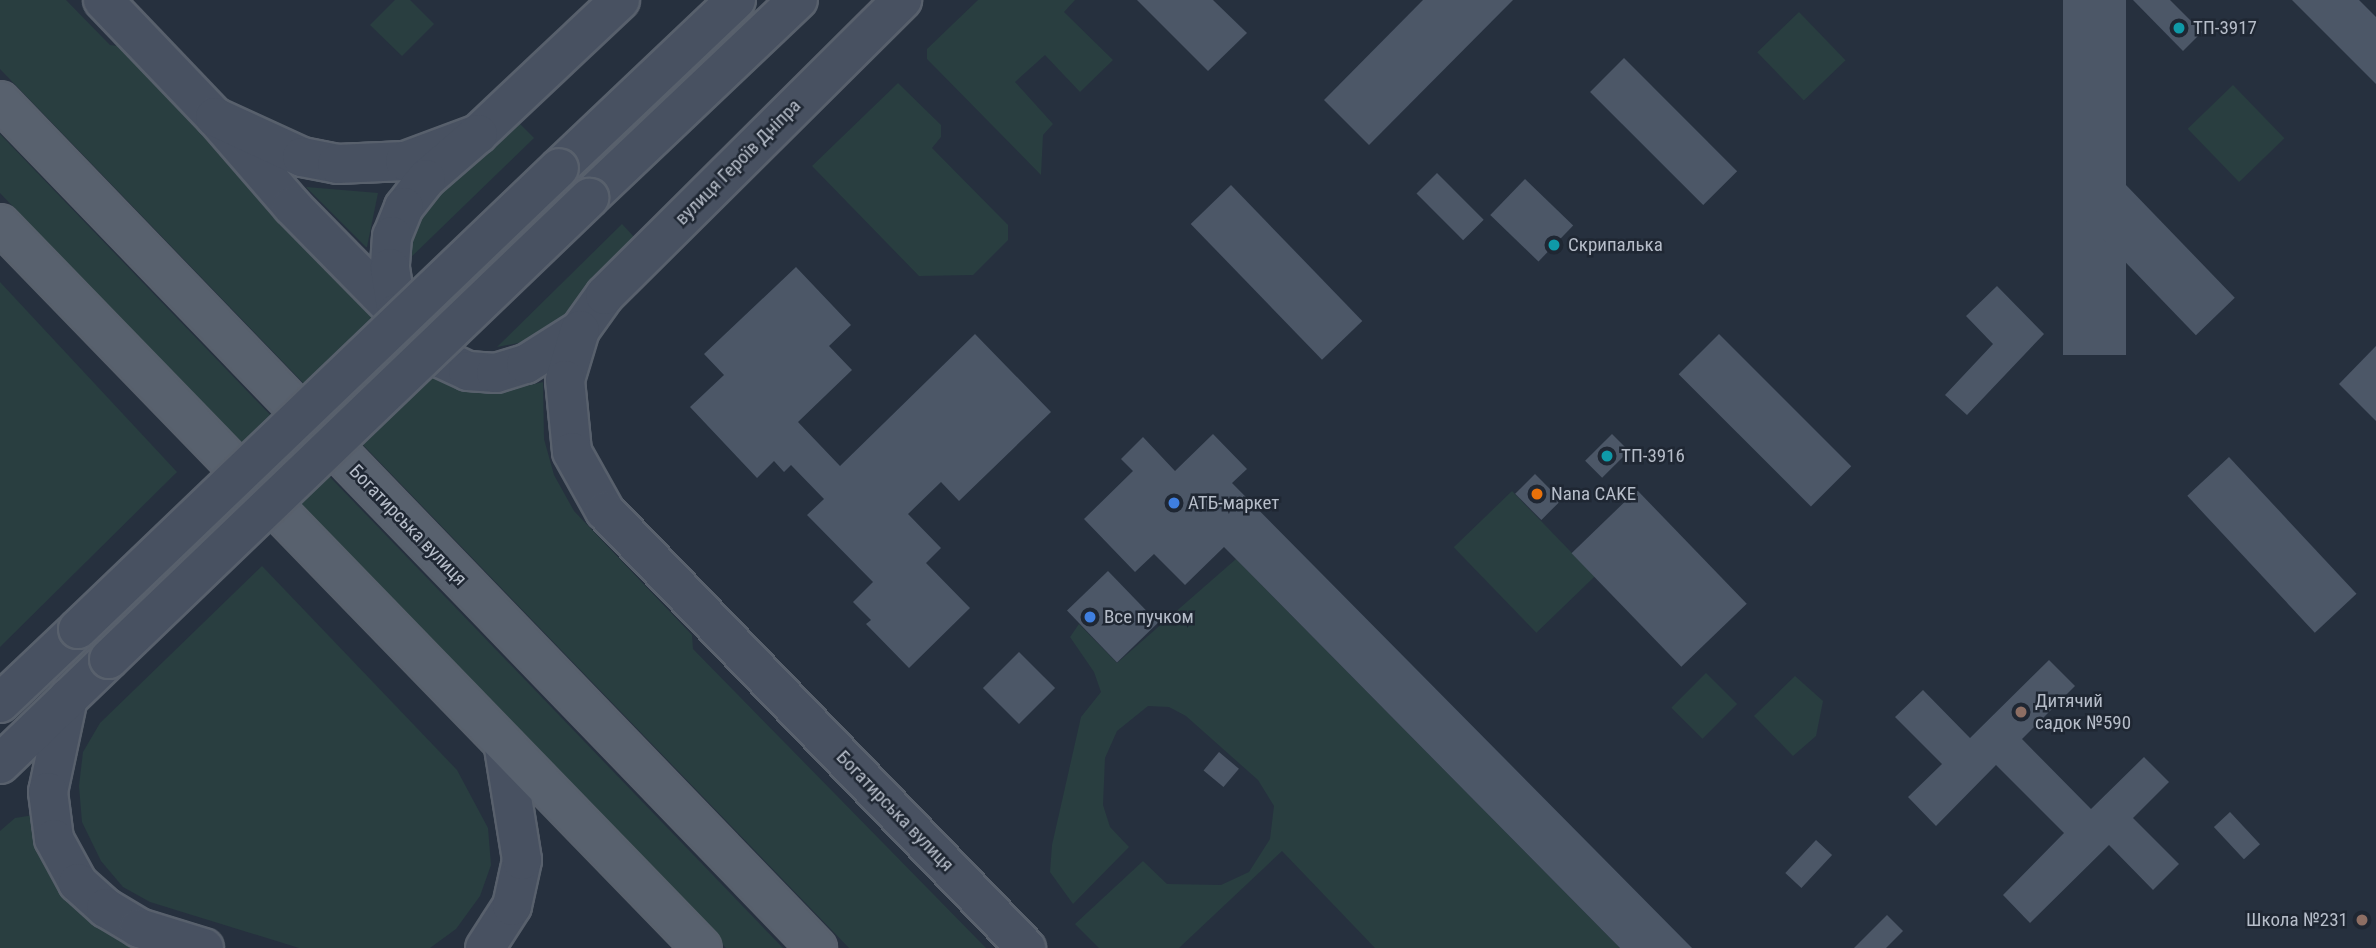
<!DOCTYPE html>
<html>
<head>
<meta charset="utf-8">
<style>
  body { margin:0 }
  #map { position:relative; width:2376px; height:948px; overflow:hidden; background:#26303e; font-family:"Roboto Condensed",sans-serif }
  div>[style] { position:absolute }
  .green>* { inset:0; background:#293e40; transform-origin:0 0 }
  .building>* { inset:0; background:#4c5767; transform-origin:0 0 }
  .roads { filter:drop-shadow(2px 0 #58606c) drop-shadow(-2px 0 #58606c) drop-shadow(0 2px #58606c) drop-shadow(0 -2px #58606c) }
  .secondary>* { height:38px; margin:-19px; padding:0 19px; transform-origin:19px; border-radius:19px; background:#485161 }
  .primary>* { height:38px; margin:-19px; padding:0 19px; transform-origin:19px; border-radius:19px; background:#58616e }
  .bridges { filter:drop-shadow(2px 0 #58606c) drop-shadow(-2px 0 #58606c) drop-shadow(0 2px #58606c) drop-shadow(0 -2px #58606c) }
  .secondary-bridge>* { height:38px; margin:-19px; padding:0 19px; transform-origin:19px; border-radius:19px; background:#485161 }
  .dots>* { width:19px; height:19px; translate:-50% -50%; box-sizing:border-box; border:4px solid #1f2733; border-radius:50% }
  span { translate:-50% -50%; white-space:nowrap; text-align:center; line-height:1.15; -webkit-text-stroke:5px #1f2733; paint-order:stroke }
  .poi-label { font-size:19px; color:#b6bdc9 }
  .left { translate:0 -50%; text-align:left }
  .right { translate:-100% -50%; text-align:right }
  .street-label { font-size:19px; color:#b6bdc9 }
</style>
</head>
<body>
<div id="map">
  <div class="green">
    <div style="clip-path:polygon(0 0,66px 0,110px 45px,125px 47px,503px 391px,543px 382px,544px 439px,554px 475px,574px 511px,692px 635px,693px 649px,986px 948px,849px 948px,0 69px)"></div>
    <div style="clip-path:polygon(395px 0,410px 0,434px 24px,402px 56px,370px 25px)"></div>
    <div style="clip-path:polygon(978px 0,1075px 0,1064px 12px,1113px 60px,1080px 92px,1045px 55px,1015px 82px,1053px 124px,1043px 135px,1041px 175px,927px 59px,927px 49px)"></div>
    <div style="left:1799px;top:12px;width:67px;height:58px;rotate:46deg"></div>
    <div style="clip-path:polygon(898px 83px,941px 125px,941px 137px,932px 148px,1008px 225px,1008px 240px,973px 275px,919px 276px,812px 166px)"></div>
    <div style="left:2233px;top:85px;width:74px;height:63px;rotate:46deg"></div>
    <div style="clip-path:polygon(519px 123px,534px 138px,404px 264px,408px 217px)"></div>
    <div style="clip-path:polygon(0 134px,783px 948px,726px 948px,270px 477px,0 193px)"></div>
    <div style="clip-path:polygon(306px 187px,378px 193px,367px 247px,366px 247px)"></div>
    <div style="clip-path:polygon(622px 224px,636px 239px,564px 321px,534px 340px,497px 347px)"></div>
    <div style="clip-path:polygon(0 282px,177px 472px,0 647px)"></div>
    <div style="left:1512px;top:491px;width:119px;height:81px;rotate:46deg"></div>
    <div style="clip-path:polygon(1236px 559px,1620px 948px,1375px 948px,1282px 851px,1179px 948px,1099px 948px,1075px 924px,1143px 861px,1167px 884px,1221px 885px,1249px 872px,1270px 839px,1274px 806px,1258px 780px,1186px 716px,1169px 707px,1148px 706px,1117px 731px,1105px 758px,1103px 805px,1110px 827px,1129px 847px,1073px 904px,1050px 872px,1052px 845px,1081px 717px,1101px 692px,1094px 672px,1070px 637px,1079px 624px,1117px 663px)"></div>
    <div style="clip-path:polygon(262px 566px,457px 770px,488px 828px,491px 865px,480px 896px,456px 929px,430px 948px,299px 948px,150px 902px,123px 887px,101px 861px,82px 822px,79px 786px,83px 752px,100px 723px)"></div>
    <div style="left:1706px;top:673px;width:44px;height:49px;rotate:45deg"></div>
    <div style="clip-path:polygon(1795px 676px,1823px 701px,1816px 736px,1793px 756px,1754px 716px)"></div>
    <div style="clip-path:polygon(34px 815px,150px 948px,0 948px,0 831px,15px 818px)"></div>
  </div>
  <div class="building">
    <div style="clip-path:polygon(1137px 0,1213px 0,1247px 33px,1208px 71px)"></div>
    <div style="clip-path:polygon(1423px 0,1513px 0,1369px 145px,1324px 100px)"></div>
    <div style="left:2063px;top:0;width:63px;height:355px"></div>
    <div style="clip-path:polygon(2133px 0,2170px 0,2202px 32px,2183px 51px)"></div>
    <div style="clip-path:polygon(2292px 0,2359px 0,2376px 17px,2376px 84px)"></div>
    <div style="left:1624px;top:58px;width:160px;height:48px;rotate:45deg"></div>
    <div style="left:1437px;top:173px;width:66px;height:29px;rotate:45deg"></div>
    <div style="left:1525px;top:179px;width:67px;height:50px;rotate:44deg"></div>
    <div style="left:2125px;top:184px;width:158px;height:54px;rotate:46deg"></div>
    <div style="left:1231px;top:185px;width:189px;height:56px;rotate:46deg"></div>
    <div style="clip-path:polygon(796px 267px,851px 325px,829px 346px,852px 370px,798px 422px,840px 466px,975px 334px,1051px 412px,959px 501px,941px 482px,908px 514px,941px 548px,926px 563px,970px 608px,909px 668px,866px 624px,871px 620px,853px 602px,873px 582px,807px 515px,824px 499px,791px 465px,784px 472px,774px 461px,757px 478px,690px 407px,724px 375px,704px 354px)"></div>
    <div style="clip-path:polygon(1997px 286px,2044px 334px,1967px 415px,1945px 395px,1993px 344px,1966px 316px)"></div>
    <div style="left:1719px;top:334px;width:187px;height:57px;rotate:45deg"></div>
    <div style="clip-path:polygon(2376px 346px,2376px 421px,2339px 384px)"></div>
    <div style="clip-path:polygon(1213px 434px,1247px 469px,1232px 483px,1692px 948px,1620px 948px,1224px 547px,1185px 585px,1154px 554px,1135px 572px,1084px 519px,1133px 471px,1121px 459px,1143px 437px,1175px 471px)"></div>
    <div style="left:1612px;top:434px;width:24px;height:38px;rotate:45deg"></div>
    <div style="left:2229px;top:457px;width:187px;height:57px;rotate:47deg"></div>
    <div style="left:1535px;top:474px;width:37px;height:28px;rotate:45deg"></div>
    <div style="left:1637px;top:490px;width:158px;height:91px;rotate:46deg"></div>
    <div style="left:1108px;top:571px;width:72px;height:57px;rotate:46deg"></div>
    <div style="left:1019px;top:652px;width:51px;height:51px;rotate:45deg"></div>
    <div style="clip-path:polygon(2049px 660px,2075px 686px,2022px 739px,2091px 809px,2144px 757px,2169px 782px,2133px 818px,2179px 864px,2153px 890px,2109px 845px,2030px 923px,2003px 895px,2064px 833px,1996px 765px,1936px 826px,1908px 797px,1942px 764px,1895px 717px,1923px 690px,1970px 738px)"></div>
    <div style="left:1219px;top:752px;width:26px;height:24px;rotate:40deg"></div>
    <div style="left:2230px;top:812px;width:44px;height:22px;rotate:47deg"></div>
    <div style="left:1816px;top:840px;width:22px;height:45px;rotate:43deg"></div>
    <div style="clip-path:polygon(1887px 915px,1903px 931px,1886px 948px,1854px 948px)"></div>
  </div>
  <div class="roads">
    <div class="secondary">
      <div style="left:103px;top:0;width:162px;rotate:46.3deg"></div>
      <div style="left:215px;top:117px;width:118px;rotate:49.1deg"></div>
      <div style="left:292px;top:206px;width:150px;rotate:45.5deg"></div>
      <div style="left:215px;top:117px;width:96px;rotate:24.7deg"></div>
      <div style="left:302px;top:157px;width:36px;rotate:11deg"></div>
      <div style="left:337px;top:164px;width:68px;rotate:-2.5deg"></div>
      <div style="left:405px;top:161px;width:78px;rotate:-20.3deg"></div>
      <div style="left:478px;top:134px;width:195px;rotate:-43.3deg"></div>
      <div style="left:478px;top:134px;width:69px;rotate:139.1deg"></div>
      <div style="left:426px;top:179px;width:36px;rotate:128deg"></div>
      <div style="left:404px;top:207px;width:31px;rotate:112deg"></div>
      <div style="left:392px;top:236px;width:32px;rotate:94deg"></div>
      <div style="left:390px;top:268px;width:46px;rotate:81.2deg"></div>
      <div style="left:397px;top:313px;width:62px;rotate:46.3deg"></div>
      <div style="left:440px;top:358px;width:31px;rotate:25deg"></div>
      <div style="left:468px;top:371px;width:28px;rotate:4deg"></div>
      <div style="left:496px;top:373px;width:31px;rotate:-17deg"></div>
      <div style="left:526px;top:364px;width:64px;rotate:-32.2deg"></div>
      <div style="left:580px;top:330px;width:43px;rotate:-54.5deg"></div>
      <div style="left:605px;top:295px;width:419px;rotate:-44.8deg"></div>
      <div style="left:559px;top:168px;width:244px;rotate:-43.5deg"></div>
      <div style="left:589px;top:198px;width:288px;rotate:-43.5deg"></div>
      <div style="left:580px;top:330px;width:52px;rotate:106.7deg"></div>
      <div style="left:565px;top:380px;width:72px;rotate:84.4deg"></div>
      <div style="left:572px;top:452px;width:68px;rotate:60.8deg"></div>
      <div style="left:605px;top:511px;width:607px;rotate:46.07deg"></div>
      <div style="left:68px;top:698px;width:96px;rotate:102deg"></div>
      <div style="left:48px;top:792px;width:47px;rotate:82.7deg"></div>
      <div style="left:54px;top:839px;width:50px;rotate:61.4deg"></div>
      <div style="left:78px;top:883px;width:38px;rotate:42deg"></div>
      <div style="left:106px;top:908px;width:39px;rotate:31deg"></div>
      <div style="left:139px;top:928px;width:68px;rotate:17.1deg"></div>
      <div style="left:0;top:703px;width:108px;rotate:-43.5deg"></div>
      <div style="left:0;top:764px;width:151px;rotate:-43.9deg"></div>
      <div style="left:485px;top:948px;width:50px;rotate:-57.3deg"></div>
      <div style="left:512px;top:906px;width:47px;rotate:-77.7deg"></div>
      <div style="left:522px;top:860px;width:114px;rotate:-99.1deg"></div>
    </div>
    <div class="primary">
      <div style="left:0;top:101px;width:1177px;rotate:46.03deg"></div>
      <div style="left:0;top:224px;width:1008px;rotate:45.88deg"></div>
    </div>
  </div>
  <div class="bridges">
    <div class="secondary-bridge">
      <div style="left:78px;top:629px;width:666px;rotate:-43.78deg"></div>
      <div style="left:109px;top:659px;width:666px;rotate:-43.84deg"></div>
    </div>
  </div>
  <div class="dots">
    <div style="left:2179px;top:28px;background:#0f9aa8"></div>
    <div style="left:1554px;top:245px;background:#0f9aa8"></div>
    <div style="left:1607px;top:456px;background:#0f9aa8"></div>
    <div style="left:1537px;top:494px;background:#e8710a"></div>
    <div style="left:1174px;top:503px;background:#3f7fe0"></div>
    <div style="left:1090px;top:617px;background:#3f7fe0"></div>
    <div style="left:2021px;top:712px;background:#8d6e63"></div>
    <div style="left:2362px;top:920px;background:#8d6e63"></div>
  </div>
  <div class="poi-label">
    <span class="left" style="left:2193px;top:28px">ТП-3917</span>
    <span class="left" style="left:1568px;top:245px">Скрипалька</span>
    <span class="left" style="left:1621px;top:456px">ТП-3916</span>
    <span class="left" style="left:1551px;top:494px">Nana CAKE</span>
    <span class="left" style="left:1188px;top:503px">АТБ-маркет</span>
    <span class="left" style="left:1104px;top:617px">Все пучком</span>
    <span class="left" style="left:2035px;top:712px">Дитячий<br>садок №590</span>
    <span class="right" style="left:2348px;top:920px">Школа №231</span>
  </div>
  <div class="street-label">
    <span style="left:738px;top:162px;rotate:-45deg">вулиця Героїв Дніпра</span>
    <span style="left:408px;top:525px;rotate:46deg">Богатирська вулиця</span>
    <span style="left:895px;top:811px;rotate:46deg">Богатирська вулиця</span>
  </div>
</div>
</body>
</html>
